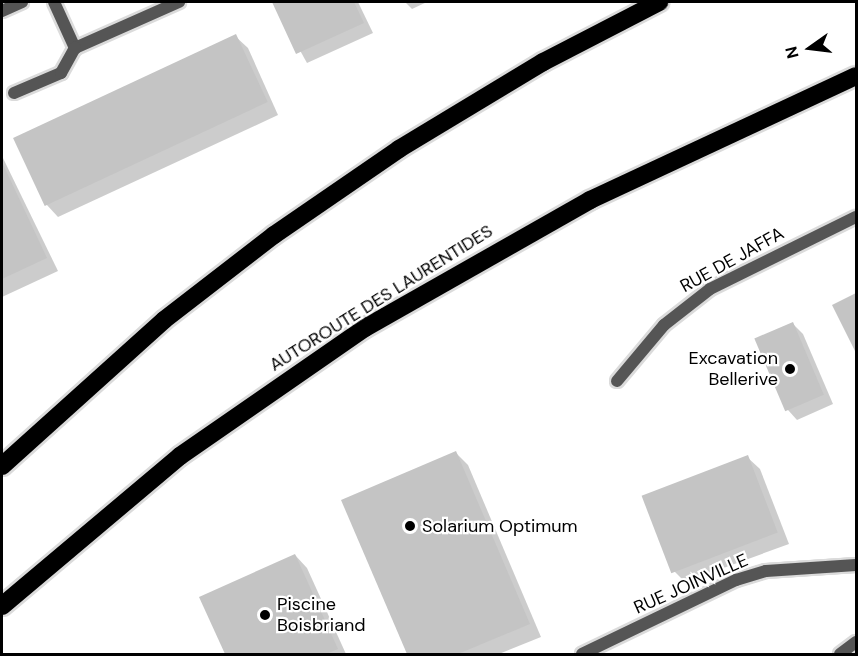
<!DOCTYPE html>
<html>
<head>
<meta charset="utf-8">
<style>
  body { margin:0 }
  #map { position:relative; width:858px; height:656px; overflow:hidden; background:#fff; font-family:"DM Sans",sans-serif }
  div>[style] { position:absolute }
  .shadow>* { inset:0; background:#0003 }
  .building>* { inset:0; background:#c4c4c4; transform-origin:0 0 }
  .roads { filter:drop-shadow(2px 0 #dbdbdb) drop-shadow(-2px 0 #dbdbdb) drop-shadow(0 2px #dbdbdb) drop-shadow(0 -2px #dbdbdb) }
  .service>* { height:12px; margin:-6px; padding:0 6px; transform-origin:6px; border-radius:6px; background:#555 }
  .minor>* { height:12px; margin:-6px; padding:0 6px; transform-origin:6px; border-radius:6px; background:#555 }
  .motorway>* { height:18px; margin:-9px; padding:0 9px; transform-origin:9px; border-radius:9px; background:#000 }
  .dots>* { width:16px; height:16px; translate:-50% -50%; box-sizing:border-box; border:3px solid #fff; border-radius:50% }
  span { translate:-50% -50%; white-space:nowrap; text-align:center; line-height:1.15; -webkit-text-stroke:4.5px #fff; paint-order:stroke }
  .street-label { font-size:18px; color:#000 }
  .poi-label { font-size:18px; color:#000 }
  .right { translate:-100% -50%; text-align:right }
  .left { translate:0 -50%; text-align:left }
  .frame { position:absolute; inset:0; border:3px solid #000; pointer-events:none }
  .north { position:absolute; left:780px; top:18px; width:60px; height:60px; -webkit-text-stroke:4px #fff; paint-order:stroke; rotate:256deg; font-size:16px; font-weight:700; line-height:24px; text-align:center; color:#000 }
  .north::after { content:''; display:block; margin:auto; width:21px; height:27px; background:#000; clip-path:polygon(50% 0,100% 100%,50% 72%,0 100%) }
</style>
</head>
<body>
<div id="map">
  <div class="shadow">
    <div style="clip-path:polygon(273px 2px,358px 2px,373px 33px,307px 63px)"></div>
    <div style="clip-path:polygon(405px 2px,427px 2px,412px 9px)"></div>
    <div style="clip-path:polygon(235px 36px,248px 48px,278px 115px,58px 217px,46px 204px)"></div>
    <div style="clip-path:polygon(2px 156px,58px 271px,2px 297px)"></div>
    <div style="clip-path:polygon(856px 294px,856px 351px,834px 305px)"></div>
    <div style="clip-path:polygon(793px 324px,803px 334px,833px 404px,797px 420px,788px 410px,757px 340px)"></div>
    <div style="clip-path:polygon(456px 453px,468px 465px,541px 637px,499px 654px,408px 654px,343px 501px)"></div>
    <div style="clip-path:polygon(747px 457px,760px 469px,789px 544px,685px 582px,672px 569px)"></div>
    <div style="clip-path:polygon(295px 555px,307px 568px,346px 654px,226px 654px,201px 598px)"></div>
  </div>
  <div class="building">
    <div style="clip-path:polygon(272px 2px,354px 2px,364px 23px,296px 54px)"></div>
    <div style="left:236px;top:34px;width:75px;height:246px;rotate:65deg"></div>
    <div style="clip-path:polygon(2px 162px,47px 258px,2px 279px)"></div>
    <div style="clip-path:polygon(856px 293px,856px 350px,855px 351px,832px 305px)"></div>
    <div style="left:793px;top:322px;width:79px;height:42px;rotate:67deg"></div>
    <div style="clip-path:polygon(456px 451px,530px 624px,458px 654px,407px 654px,341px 500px)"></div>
    <div style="left:748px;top:455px;width:83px;height:114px;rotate:69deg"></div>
    <div style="clip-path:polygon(295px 554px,338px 649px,326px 654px,225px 654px,199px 597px)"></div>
  </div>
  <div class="roads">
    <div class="service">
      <div style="left:54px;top:2px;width:51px;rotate:65.5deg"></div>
      <div style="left:75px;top:48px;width:114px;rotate:-23.9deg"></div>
      <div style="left:14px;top:93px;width:51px;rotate:-23.1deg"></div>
      <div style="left:61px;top:73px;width:29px;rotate:-61deg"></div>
    </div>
    <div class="minor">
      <div style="left:2px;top:11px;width:22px;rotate:-24deg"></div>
      <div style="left:617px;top:381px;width:73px;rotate:-50deg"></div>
      <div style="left:664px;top:325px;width:58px;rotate:-38deg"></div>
      <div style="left:710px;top:289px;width:163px;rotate:-26.3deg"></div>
      <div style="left:582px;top:654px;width:171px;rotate:-25.7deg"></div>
      <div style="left:736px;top:580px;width:31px;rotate:-17deg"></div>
      <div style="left:766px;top:571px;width:90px;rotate:-3.8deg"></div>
      <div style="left:840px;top:654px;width:20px;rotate:-37deg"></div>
    </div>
    <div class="motorway">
      <div style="left:2px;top:466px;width:218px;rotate:-42deg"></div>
      <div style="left:164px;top:320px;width:139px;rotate:-37.7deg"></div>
      <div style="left:274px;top:235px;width:152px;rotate:-34.5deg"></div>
      <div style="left:399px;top:149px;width:168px;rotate:-31.1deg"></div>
      <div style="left:543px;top:62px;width:131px;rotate:-27.3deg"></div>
      <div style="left:2px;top:606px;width:233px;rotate:-40.1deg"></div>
      <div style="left:180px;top:456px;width:225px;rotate:-34.7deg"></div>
      <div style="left:365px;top:328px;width:259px;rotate:-29.6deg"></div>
      <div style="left:590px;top:200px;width:293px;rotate:-25deg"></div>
    </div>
  </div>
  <div class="dots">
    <div style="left:790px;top:369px;background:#000"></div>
    <div style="left:410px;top:526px;background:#000"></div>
    <div style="left:265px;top:615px;background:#000"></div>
  </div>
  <div class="street-label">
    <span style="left:732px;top:260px;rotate:-29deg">RUE DE JAFFA</span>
    <span style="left:381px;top:298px;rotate:-32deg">AUTOROUTE DES LAURENTIDES</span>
    <span style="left:691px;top:584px;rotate:-24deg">RUE JOINVILLE</span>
  </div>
  <div class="poi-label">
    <span class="right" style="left:778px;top:369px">Excavation<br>Bellerive</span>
    <span class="left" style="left:422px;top:526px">Solarium Optimum</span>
    <span class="left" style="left:277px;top:615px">Piscine<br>Boisbriand</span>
  </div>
  <div class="frame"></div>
  <div class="north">N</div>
</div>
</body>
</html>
